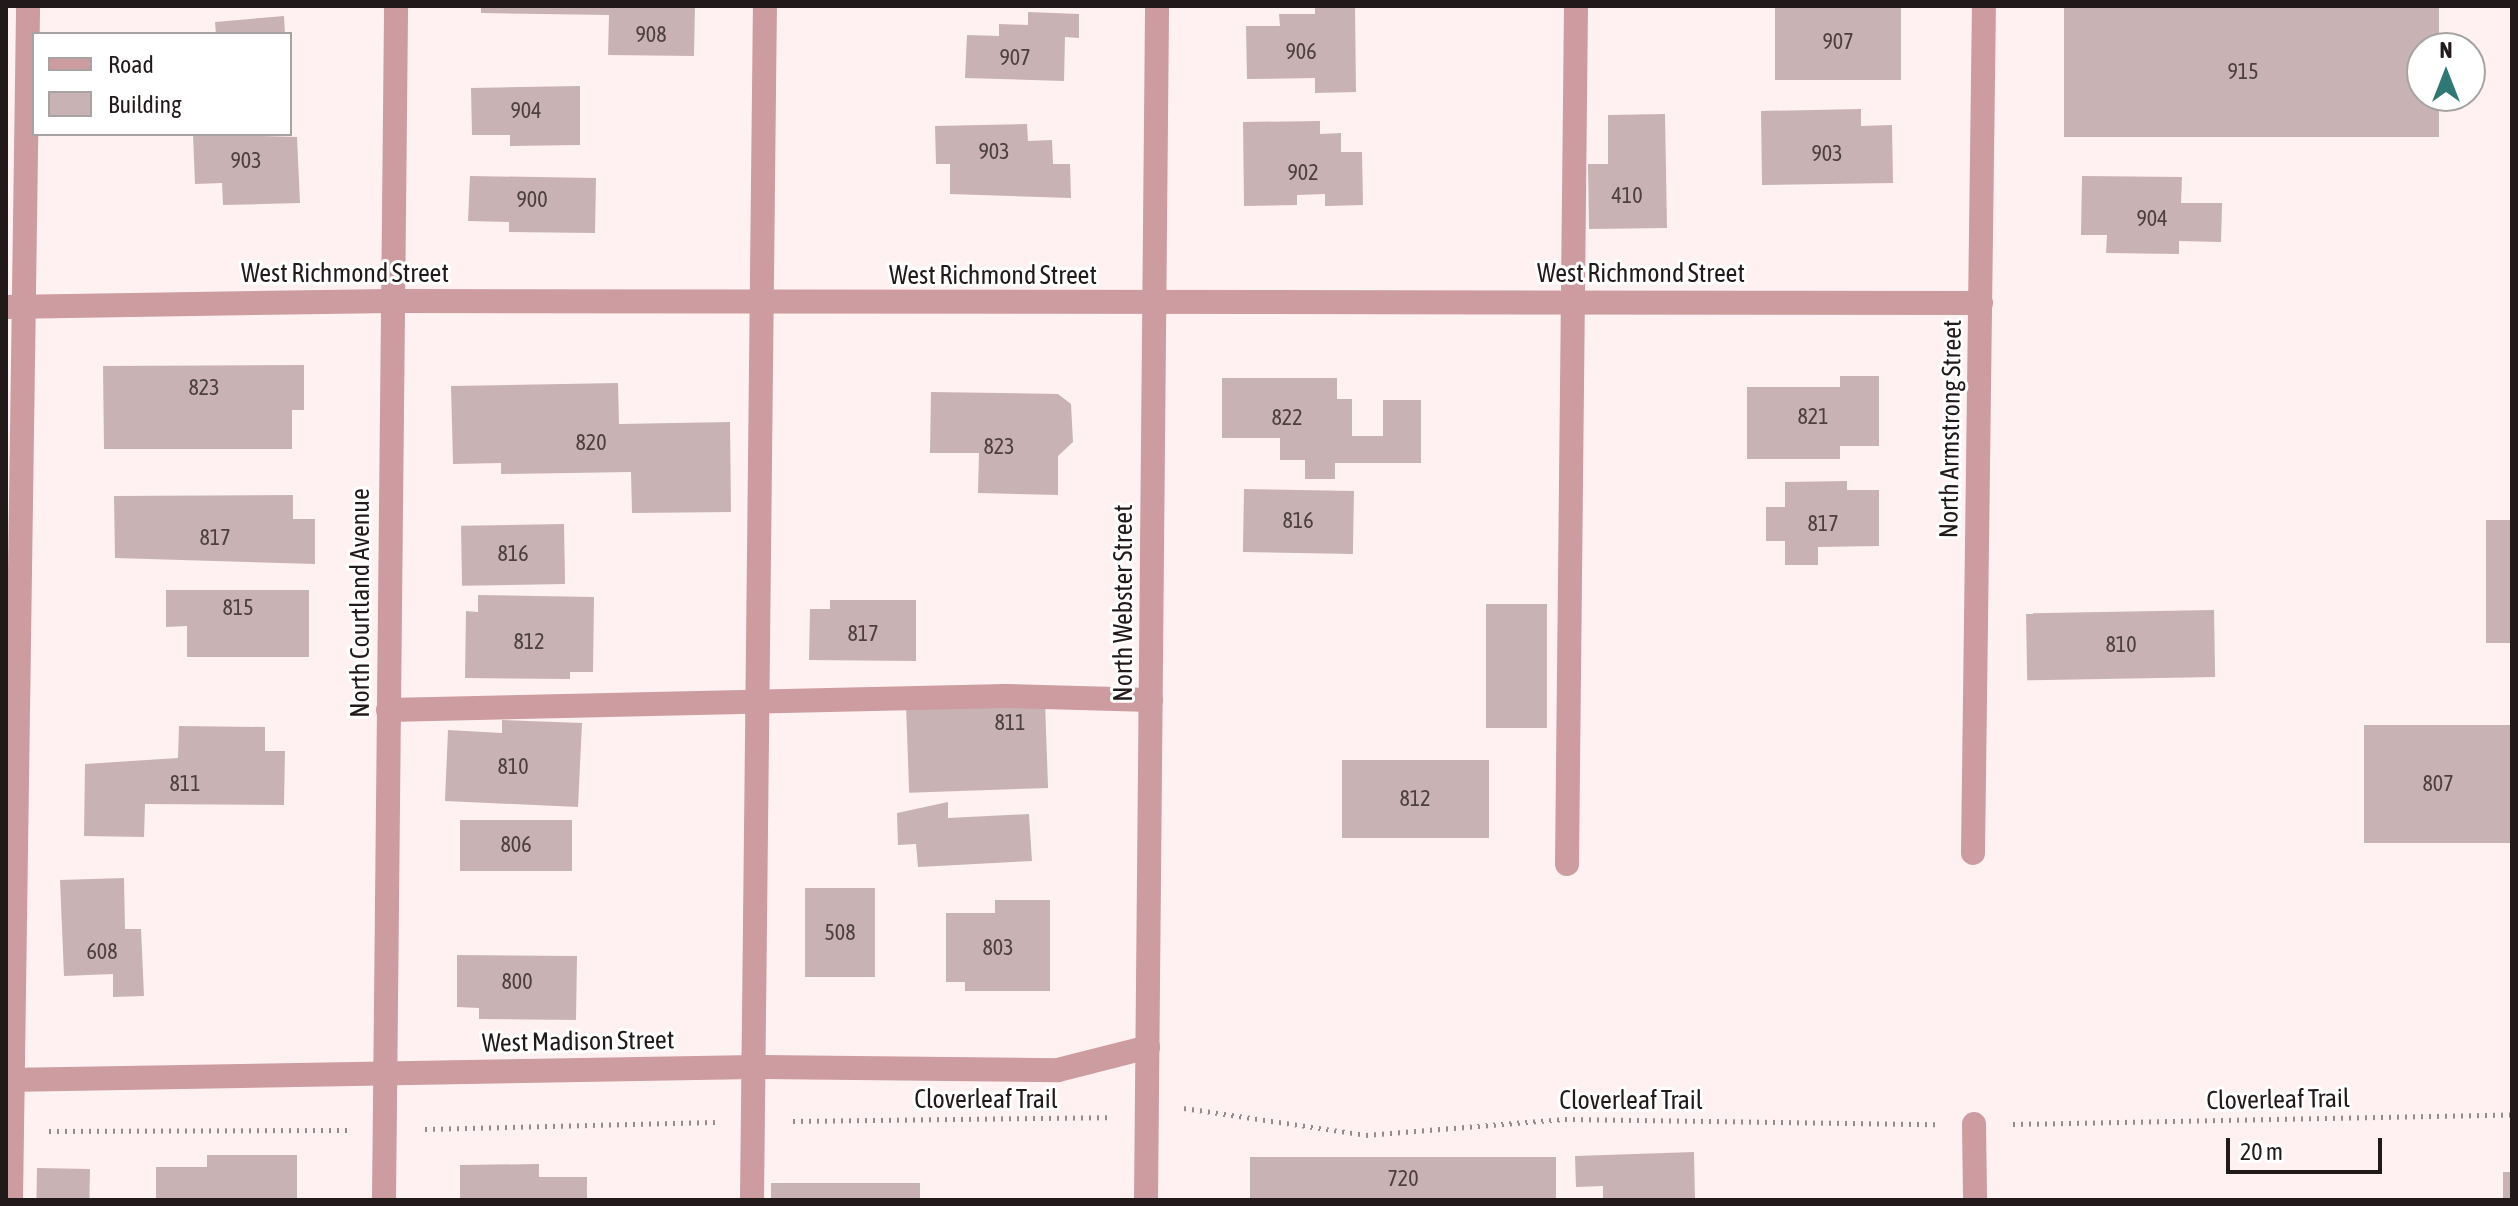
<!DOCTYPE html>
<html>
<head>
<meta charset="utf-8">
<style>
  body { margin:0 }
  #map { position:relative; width:2518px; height:1206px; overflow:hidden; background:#fff0f1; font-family:"Asap Condensed",sans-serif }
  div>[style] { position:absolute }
  .building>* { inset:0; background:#c9b2b4; transform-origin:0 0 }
  .path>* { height:5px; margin-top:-2.5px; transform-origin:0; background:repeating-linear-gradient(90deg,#968a8b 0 2px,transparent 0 8px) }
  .minor>* { height:24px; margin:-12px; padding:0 12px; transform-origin:12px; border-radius:12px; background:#cc9ca1 }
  span { translate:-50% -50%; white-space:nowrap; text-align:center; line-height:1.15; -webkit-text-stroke:6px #fff; paint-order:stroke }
  .number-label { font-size:22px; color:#4c3f40 }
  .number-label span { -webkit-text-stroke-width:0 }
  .street-label { font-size:26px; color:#22191a }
  .frame { position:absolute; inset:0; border:8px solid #22191a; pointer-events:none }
  .legend { position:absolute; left:32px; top:32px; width:260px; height:104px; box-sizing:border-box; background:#fff; border:2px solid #a7a3a3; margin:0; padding:10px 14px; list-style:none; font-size:24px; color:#22191a }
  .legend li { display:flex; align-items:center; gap:16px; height:40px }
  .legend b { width:40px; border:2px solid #a7a3a3 }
  .north { position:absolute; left:2406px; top:32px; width:80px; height:80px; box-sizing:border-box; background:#fff; border:2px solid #a7a3a3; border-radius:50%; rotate:0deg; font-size:22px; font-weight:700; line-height:32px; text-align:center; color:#22191a }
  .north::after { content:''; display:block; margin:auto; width:28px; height:36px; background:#2f7875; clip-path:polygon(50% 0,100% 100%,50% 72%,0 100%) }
  .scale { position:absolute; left:2226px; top:1138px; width:156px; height:36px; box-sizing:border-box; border:4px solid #22191a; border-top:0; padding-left:10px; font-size:24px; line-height:28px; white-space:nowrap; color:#22191a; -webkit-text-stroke:6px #fff; paint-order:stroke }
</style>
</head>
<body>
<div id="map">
  <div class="building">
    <div style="clip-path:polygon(481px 6px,695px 6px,694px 56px,608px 55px,609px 15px,481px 13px)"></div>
    <div style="clip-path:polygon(1315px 6px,1355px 6px,1356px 92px,1315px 93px,1315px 78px,1247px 79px,1246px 26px,1280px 26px,1279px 14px,1315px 14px)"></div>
    <div style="left:1775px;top:6px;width:126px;height:74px"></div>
    <div style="clip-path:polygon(2064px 6px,2439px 6px,2439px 48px,2422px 48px,2422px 96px,2439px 96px,2439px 137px,2064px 137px)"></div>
    <div style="clip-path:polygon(1028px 12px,1079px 14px,1079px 38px,1065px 37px,1064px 81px,965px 78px,967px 35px,999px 36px,999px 24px,1028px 25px)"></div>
    <div style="clip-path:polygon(284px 16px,285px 34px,216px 34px,215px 22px)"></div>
    <div style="clip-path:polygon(580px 86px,580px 145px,510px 146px,510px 135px,472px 135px,471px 88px)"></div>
    <div style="clip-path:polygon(1861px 109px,1861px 126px,1892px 125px,1893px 183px,1762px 185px,1761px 111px)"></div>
    <div style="clip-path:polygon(1665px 114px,1667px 228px,1589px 229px,1588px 164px,1608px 164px,1608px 115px)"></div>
    <div style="clip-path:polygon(1320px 121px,1320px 134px,1341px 133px,1341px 152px,1362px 152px,1363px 205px,1325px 206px,1325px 194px,1297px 195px,1297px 205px,1244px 206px,1243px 122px)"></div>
    <div style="clip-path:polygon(1027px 124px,1028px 141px,1052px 140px,1053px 164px,1070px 164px,1071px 198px,950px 194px,950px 164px,936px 164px,935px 126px)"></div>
    <div style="clip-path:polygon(193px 134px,297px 137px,300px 203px,223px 205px,222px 183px,195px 184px)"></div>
    <div style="clip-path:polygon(470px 176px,596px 178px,595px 233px,509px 232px,509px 222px,468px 221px)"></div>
    <div style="clip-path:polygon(2082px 176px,2182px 177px,2181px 203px,2222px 203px,2221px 242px,2179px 241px,2179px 254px,2106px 253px,2107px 235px,2081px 235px)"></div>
    <div style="clip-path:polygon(304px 365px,304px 410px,292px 410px,292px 449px,104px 449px,103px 366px)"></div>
    <div style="clip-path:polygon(1840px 376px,1879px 376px,1879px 446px,1840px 446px,1840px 459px,1747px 459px,1747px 387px,1840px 387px)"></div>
    <div style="clip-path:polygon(1222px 378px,1337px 378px,1337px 399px,1352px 399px,1352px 436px,1383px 436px,1383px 400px,1421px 400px,1421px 463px,1335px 463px,1335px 479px,1305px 479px,1305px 460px,1280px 460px,1280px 438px,1222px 438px)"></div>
    <div style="clip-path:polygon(618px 383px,619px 424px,730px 422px,731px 512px,632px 513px,631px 472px,501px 474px,501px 463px,453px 464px,451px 386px)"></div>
    <div style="clip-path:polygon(931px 392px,1058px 394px,1071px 404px,1073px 442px,1058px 456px,1058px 495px,978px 493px,979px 453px,930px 453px)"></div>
    <div style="clip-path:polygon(1847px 481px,1847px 490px,1879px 490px,1879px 546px,1818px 547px,1818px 565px,1785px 565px,1785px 541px,1766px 541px,1766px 507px,1785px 507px,1785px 482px)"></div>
    <div style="left:1244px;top:489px;width:110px;height:63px;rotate:1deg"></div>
    <div style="clip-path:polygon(293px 495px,293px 519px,315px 519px,315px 564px,115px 558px,114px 496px)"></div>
    <div style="left:2486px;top:520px;width:26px;height:123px"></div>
    <div style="left:564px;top:524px;width:60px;height:103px;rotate:89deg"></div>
    <div style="clip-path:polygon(166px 590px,309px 590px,309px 657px,187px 657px,187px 626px,166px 627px)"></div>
    <div style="clip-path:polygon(478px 595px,594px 597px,593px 672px,570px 672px,570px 679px,465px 678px,466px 611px,478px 612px)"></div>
    <div style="clip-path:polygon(830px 600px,916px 600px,916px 661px,809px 660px,810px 609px,830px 609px)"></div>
    <div style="left:1486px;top:604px;width:61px;height:124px"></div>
    <div style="left:2214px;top:610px;width:67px;height:188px;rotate:89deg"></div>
    <div style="left:1045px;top:701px;width:87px;height:139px;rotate:88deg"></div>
    <div style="clip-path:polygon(502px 720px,582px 723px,578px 807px,445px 801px,448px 730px,502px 733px)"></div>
    <div style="left:2364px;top:725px;width:148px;height:118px"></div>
    <div style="clip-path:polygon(179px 726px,265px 727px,265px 751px,285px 751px,284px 805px,145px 804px,144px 837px,84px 836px,85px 764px,178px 758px)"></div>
    <div style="left:1342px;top:760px;width:147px;height:78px"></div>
    <div style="clip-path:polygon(948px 802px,948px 818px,1029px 814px,1032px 861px,918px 867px,916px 844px,898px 845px,897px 813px)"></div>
    <div style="left:460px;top:820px;width:112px;height:51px"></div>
    <div style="clip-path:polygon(124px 878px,125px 929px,141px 929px,144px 996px,113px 997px,113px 974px,64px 976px,60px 880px)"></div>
    <div style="left:875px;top:888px;width:89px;height:70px;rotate:90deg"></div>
    <div style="clip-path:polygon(995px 900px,1050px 900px,1050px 991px,965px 991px,965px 982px,946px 982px,946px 913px,995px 913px)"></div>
    <div style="clip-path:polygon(457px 955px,577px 956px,576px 1020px,479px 1019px,479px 1008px,457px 1007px)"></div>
    <div style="clip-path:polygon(1694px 1152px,1695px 1200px,1603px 1200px,1603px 1186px,1576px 1187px,1575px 1156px)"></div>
    <div style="clip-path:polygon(207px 1155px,297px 1155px,297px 1200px,156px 1200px,156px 1167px,207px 1167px)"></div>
    <div style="left:1556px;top:1157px;width:43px;height:306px;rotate:90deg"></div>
    <div style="clip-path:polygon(539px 1164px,539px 1177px,587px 1177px,587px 1200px,460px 1200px,460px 1165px)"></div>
    <div style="left:37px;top:1168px;width:53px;height:32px;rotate:1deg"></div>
    <div style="left:2503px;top:1172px;width:9px;height:28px"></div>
    <div style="left:771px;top:1183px;width:149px;height:17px"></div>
  </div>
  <div class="path">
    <div style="left:1184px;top:1108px;width:184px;rotate:8.4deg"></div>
    <div style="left:1366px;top:1135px;width:200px;rotate:-4.6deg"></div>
    <div style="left:1565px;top:1119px;width:370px;rotate:0.8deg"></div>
    <div style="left:793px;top:1121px;width:314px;rotate:-0.7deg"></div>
    <div style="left:2013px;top:1124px;width:499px;rotate:-1.1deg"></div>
    <div style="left:425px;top:1129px;width:290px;rotate:-1.4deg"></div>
    <div style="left:49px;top:1131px;width:298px;rotate:-0.2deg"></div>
  </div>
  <div class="minor">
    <div style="left:6px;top:307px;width:386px;rotate:-0.9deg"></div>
    <div style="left:392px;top:301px;width:1589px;rotate:0.07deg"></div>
    <div style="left:388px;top:710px;width:618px;rotate:-1.3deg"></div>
    <div style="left:1006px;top:696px;width:145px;rotate:1.6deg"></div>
    <div style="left:1973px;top:853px;width:847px;rotate:-89.26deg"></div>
    <div style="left:1567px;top:864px;width:858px;rotate:-89.4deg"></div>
    <div style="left:6px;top:1080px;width:749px;rotate:-0.99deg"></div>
    <div style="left:755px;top:1067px;width:303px;rotate:0.6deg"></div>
    <div style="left:1058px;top:1070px;width:93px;rotate:-14.3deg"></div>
    <div style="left:1974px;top:1124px;width:76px;rotate:89.2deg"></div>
    <div style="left:11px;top:1200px;width:1194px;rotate:-89.18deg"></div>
    <div style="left:384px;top:1200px;width:1194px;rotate:-89.42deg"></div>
    <div style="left:752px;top:1200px;width:1194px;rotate:-89.38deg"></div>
    <div style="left:1146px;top:1200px;width:1194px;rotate:-89.47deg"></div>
  </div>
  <div class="number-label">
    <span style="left:651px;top:35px">908</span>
    <span style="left:1838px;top:42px">907</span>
    <span style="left:1301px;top:52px">906</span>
    <span style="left:1015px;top:58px">907</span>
    <span style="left:2243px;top:72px">915</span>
    <span style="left:526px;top:111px">904</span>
    <span style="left:994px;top:152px">903</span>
    <span style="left:1827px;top:154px">903</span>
    <span style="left:246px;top:161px">903</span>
    <span style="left:1303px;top:173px">902</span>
    <span style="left:1627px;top:196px">410</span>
    <span style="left:532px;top:200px">900</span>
    <span style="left:2152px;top:219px">904</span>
    <span style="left:204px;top:388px">823</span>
    <span style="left:1813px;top:417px">821</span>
    <span style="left:1287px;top:418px">822</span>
    <span style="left:591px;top:443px">820</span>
    <span style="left:999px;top:447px">823</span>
    <span style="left:1298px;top:521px">816</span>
    <span style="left:1823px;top:524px">817</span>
    <span style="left:215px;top:538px">817</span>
    <span style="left:513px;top:554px">816</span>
    <span style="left:238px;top:608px">815</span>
    <span style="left:863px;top:634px">817</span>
    <span style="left:529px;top:642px">812</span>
    <span style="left:2121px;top:645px">810</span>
    <span style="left:1010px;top:723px">811</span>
    <span style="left:513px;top:767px">810</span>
    <span style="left:185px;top:784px">811</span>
    <span style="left:2438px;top:784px">807</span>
    <span style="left:1415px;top:799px">812</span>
    <span style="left:516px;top:845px">806</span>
    <span style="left:840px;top:933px">508</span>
    <span style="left:998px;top:948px">803</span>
    <span style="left:102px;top:952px">608</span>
    <span style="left:517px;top:982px">800</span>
    <span style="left:1403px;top:1179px">720</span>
  </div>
  <div class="street-label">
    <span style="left:345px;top:274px">West Richmond Street</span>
    <span style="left:1641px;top:274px">West Richmond Street</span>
    <span style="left:993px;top:276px">West Richmond Street</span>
    <span style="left:1951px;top:429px;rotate:-89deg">North Armstrong Street</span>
    <span style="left:361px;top:603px;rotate:-90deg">North Courtland Avenue</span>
    <span style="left:1124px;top:603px;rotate:-90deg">North Webster Street</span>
    <span style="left:578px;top:1042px;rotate:-1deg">West Madison Street</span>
    <span style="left:986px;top:1100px">Cloverleaf Trail</span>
    <span style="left:2278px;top:1100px;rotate:-1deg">Cloverleaf Trail</span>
    <span style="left:1631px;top:1101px">Cloverleaf Trail</span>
  </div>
  <div class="frame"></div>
  <ul class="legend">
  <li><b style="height:10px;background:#cc9ca1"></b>Road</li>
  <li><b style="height:22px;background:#c9b2b4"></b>Building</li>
  </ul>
  <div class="north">N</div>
  <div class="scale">20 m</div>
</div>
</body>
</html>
